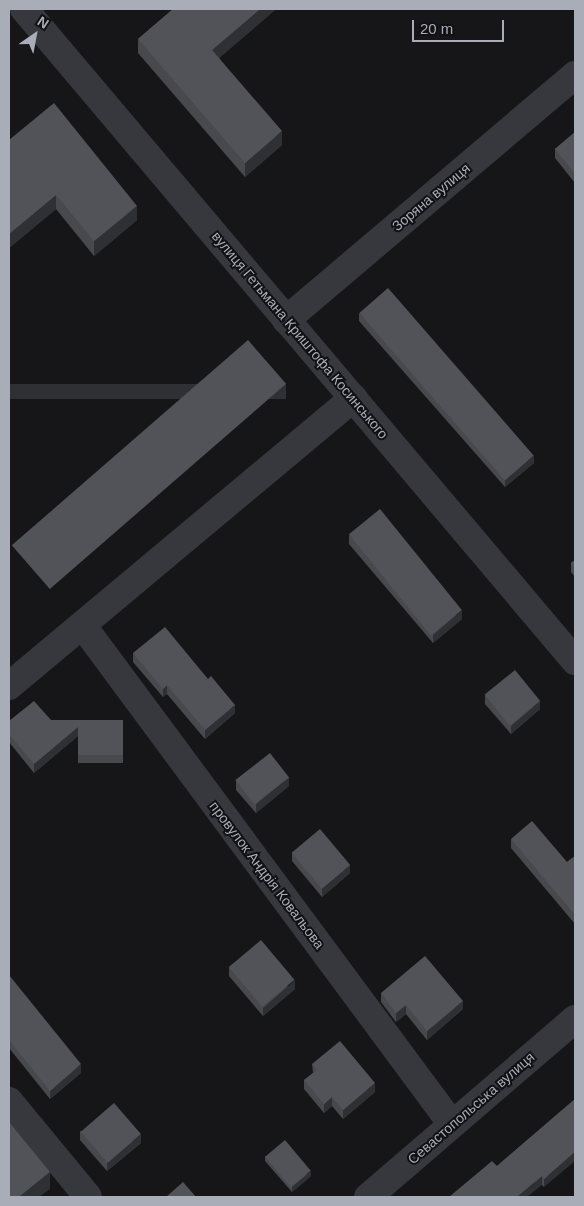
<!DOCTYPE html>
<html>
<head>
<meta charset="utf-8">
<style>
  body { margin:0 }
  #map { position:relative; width:584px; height:1206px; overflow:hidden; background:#161618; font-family:Helvetica,sans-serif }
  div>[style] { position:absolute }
  .street>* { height:28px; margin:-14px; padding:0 14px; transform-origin:14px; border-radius:14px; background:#37383d }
  .wall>* { inset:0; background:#47494d }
  .shaded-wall>* { inset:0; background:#2f3033; transform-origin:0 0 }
  .building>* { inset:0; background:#525359; transform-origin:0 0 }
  span { translate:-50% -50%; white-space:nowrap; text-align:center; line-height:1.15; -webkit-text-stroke:4px #111113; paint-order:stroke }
  .street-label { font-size:14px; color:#a8adb8 }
  .frame { position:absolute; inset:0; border:10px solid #a8adb8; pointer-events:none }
  .north { position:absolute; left:10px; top:10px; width:50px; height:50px; -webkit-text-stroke:4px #111113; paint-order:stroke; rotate:33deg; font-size:14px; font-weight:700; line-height:20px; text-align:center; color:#a8adb8 }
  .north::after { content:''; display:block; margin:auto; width:18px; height:22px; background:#a8adb8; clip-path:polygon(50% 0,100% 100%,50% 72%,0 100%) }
  .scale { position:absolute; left:412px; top:20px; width:92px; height:22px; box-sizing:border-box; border:2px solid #a8adb8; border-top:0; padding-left:6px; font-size:15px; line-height:18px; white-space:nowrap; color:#a8adb8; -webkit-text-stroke:4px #111113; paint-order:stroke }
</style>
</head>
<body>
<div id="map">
  <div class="street">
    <div style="left:24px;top:9px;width:854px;rotate:49.8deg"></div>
    <div style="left:286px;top:320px;width:379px;rotate:-40.3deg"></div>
    <div style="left:83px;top:626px;width:618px;rotate:53.48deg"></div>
    <div style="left:9px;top:686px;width:449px;rotate:-39.9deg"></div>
    <div style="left:9px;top:1101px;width:124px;rotate:50.5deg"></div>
    <div style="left:368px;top:1197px;width:273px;rotate:-40.7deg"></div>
  </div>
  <div class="wall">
    <div style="clip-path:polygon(173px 9px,276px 9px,219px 58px,282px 145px,245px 177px,138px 53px,138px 39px)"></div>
    <div style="clip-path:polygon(575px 132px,575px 183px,555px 158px,555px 149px)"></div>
    <div style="clip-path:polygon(9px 140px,137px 220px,94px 256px,56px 209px,9px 248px)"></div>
    <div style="clip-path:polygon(359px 313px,534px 463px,505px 487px,359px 321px)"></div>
    <div style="clip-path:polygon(349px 535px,462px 619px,433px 643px,349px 544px)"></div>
    <div style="clip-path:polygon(575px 560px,575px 577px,571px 572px,571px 563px)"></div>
    <div style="clip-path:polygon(133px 653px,235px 713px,205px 739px,167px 694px,163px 697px,133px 662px)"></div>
    <div style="clip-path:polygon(485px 695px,540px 709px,511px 734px,485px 704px)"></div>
    <div style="clip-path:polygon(51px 720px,123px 720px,123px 763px,78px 763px,78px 736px,34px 773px,9px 742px,9px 721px)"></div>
    <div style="clip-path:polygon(236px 781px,289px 786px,256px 813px,236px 790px)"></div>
    <div style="clip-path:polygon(511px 839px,567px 862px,575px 856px,575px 924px,511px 848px)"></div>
    <div style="clip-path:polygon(292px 853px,350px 873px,322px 897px,292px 861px)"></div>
    <div style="clip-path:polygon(229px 967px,295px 989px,263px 1016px,229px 976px)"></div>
    <div style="clip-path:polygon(9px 976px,81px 1073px,50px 1099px,9px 1048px)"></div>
    <div style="clip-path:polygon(381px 993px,463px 1009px,427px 1040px,406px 1014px,396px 1022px,381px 1002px)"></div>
    <div style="clip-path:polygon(312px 1064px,375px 1092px,343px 1119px,332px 1106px,324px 1113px,304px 1089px,304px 1080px,313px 1073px)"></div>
    <div style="clip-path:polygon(575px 1099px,544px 1187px,542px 1185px,497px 1166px)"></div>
    <div style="clip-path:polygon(80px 1131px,141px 1143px,107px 1171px,80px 1140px)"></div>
    <div style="clip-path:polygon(265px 1156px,311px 1176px,292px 1192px,265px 1161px)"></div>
  </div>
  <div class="shaded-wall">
    <div style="clip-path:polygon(260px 9px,276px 9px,212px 64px,212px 50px)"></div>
    <div style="clip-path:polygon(282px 131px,282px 145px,245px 177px,245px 163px)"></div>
    <div style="clip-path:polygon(56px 195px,56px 209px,9px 248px,9px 234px)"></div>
    <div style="clip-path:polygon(137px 206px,137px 220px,94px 256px,94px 241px)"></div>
    <div style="left:286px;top:384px;width:15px;height:363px;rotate:90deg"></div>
    <div style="clip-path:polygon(534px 455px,534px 463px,505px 487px,505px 479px)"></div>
    <div style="clip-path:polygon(462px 610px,462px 619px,433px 643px,433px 635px)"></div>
    <div style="clip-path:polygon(167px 685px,167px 694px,163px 697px,163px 689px)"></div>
    <div style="clip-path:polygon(540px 701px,540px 709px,511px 734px,511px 726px)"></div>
    <div style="clip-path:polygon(235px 705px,235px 713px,205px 739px,205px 730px)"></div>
    <div style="clip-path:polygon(78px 727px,78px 736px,34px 773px,34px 764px)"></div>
    <div style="clip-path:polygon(289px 777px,289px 786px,256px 813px,256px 804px)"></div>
    <div style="clip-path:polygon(350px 865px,350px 873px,322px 897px,322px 888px)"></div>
    <div style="clip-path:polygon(295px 980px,295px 989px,263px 1016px,263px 1008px)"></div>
    <div style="clip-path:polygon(463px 1001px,463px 1009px,427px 1040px,427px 1031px)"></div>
    <div style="clip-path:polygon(406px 1005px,406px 1014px,396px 1022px,396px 1013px)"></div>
    <div style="clip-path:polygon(81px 1064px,81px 1073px,50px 1099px,50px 1091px)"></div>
    <div style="clip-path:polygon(375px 1083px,375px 1092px,343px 1119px,343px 1110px)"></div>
    <div style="clip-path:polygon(332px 1097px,332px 1106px,324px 1113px,324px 1104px)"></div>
    <div style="clip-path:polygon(141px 1134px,141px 1143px,107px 1171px,107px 1163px)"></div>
    <div style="clip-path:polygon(575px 1152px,575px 1161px,544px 1187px,544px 1179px)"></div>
    <div style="clip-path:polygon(311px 1171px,311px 1176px,292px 1192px,292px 1187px)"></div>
    <div style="clip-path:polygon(50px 1172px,50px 1189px,39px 1197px,19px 1197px)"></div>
    <div style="clip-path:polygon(542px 1176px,542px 1185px,527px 1197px,517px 1197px)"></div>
  </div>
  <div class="building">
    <div style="clip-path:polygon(173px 9px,260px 9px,212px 50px,282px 131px,245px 163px,138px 39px)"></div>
    <div style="clip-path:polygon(54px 103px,137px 206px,94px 241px,56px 195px,9px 234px,9px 140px)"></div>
    <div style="clip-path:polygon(575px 132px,575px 174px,555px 149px)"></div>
    <div style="left:388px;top:288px;width:222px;height:38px;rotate:49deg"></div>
    <div style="left:248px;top:340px;width:58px;height:313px;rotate:49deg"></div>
    <div style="left:380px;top:509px;width:130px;height:40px;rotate:51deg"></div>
    <div style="clip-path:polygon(575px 560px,575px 568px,571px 563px)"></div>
    <div style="clip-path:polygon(165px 627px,208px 679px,211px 676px,235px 705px,205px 730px,167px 685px,163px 689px,133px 653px)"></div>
    <div style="left:515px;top:670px;width:40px;height:39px;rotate:51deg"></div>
    <div style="clip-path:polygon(34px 701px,51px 720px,123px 720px,123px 755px,78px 755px,78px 727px,34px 764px,9px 734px,9px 721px)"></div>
    <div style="left:270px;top:753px;width:31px;height:44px;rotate:52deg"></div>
    <div style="clip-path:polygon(532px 821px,567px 862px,575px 856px,575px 915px,511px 839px)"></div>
    <div style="left:320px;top:829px;width:47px;height:37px;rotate:50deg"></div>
    <div style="left:261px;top:940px;width:52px;height:42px;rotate:50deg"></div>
    <div style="clip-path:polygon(425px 956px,463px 1001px,427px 1031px,406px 1005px,396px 1013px,381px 993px)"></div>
    <div style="clip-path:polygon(9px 975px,81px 1064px,50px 1091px,9px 1040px)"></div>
    <div style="clip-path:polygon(340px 1041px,375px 1083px,343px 1110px,332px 1097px,324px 1104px,304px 1080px,317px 1070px,312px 1064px)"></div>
    <div style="clip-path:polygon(575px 1099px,575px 1152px,544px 1179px,542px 1176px,517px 1197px,449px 1197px,492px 1161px,497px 1166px)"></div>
    <div style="left:114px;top:1103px;width:41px;height:44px;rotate:49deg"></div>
    <div style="clip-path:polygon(9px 1122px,50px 1172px,19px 1197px,9px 1197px)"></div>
    <div style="left:285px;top:1140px;width:40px;height:26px;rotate:50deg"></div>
    <div style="clip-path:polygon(183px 1182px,196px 1197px,166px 1197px)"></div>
  </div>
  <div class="street-label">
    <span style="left:431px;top:197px;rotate:-40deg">Зоряна вулиця</span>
    <span style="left:300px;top:335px;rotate:50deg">вулиця Гетьмана Криштофа Косинського</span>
    <span style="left:267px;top:875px;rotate:53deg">провулок Андрія Ковальова</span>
    <span style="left:471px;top:1108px;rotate:-41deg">Севастопольська вулиця</span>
  </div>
  <div class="frame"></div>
  <div class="north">N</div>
  <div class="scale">20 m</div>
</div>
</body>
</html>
